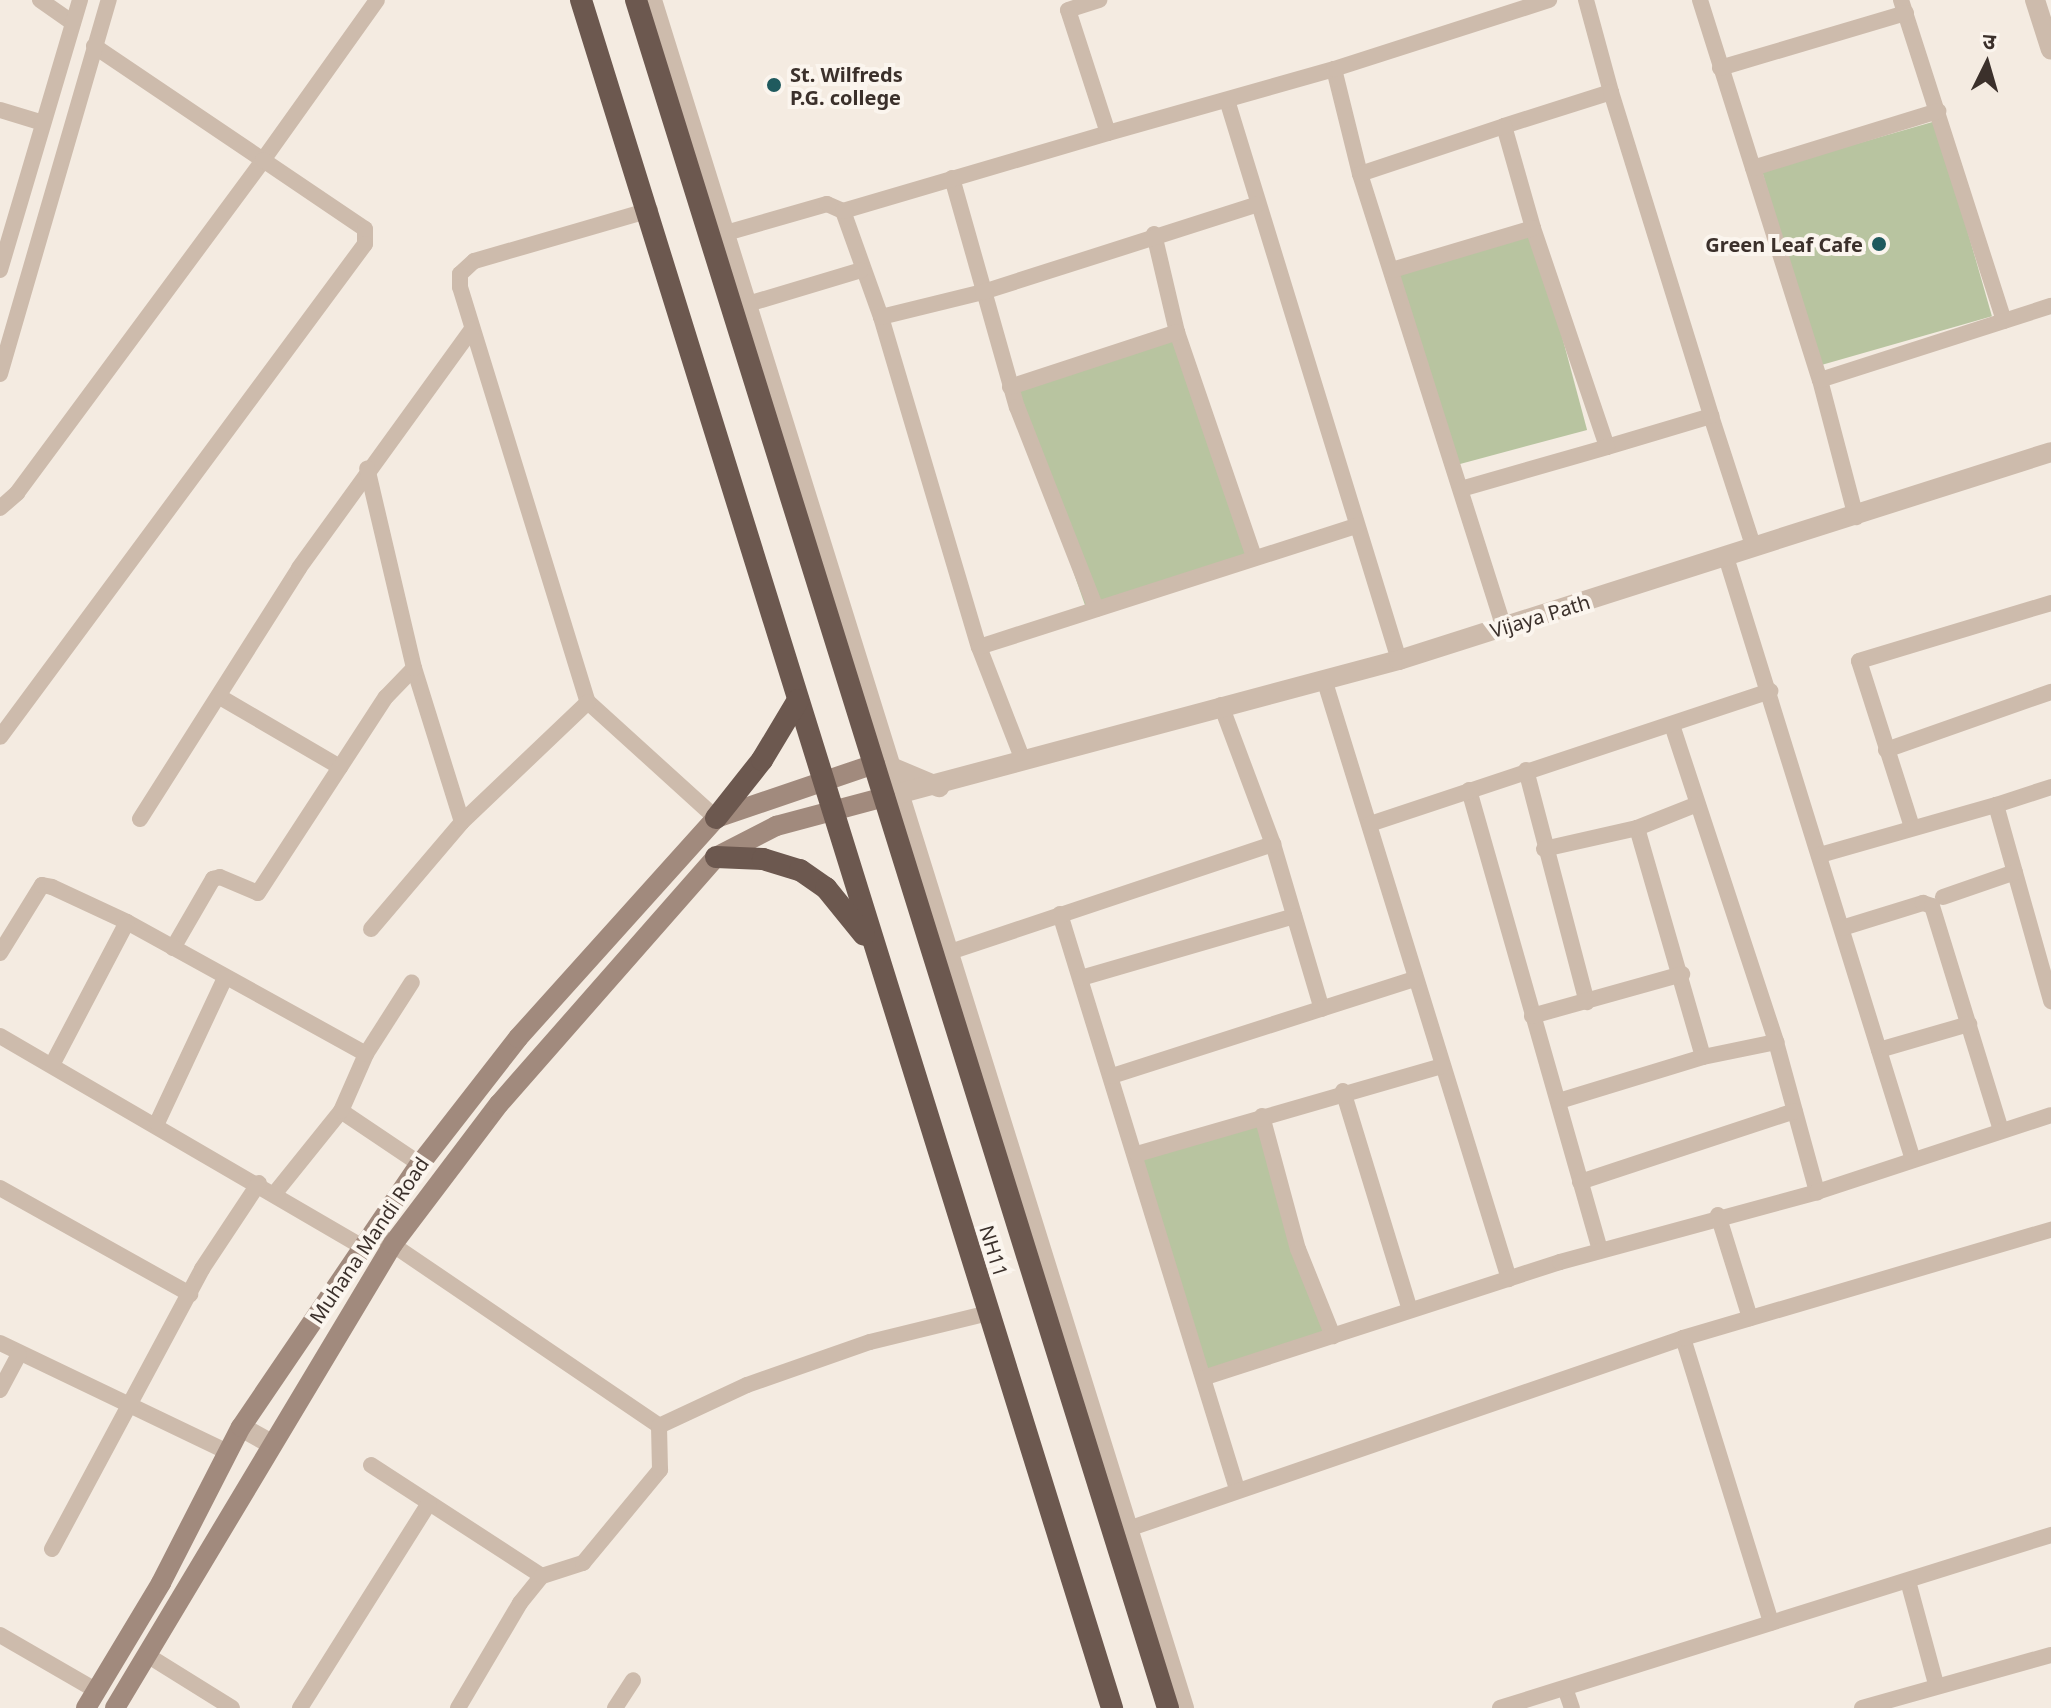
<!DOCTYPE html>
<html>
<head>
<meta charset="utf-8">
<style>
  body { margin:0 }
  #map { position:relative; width:2051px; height:1708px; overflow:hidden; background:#f4ebe1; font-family:"Noto Sans","Noto Sans Devanagari",sans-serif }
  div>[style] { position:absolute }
  .green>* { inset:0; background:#b8c4a0; transform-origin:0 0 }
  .minor>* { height:16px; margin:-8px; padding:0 8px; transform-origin:8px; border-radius:8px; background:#cdbbac }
  .tertiary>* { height:20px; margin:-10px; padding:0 10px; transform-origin:10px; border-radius:10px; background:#cdbbac }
  .secondary>* { height:20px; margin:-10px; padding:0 10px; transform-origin:10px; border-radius:10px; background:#a18a7d }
  .trunk>* { height:22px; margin:-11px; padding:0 11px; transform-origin:11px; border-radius:11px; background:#6c584f }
  .dots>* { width:22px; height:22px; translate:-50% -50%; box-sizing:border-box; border:4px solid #fbf5ee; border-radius:50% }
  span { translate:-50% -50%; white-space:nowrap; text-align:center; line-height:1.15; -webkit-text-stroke:8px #fbf5ee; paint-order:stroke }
  .poi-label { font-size:20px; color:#3b302b; font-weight:700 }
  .left { translate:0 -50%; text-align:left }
  .right { translate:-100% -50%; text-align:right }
  .street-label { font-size:20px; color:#3b302b }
  .north { position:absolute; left:1947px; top:24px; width:80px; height:80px; -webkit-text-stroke:6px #fbf5ee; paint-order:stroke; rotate:5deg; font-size:22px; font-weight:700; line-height:32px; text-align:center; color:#3b302b }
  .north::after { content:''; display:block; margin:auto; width:28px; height:36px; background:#3b302b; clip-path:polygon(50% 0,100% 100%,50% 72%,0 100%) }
</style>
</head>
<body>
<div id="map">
  <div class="green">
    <div style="left:1936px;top:121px;width:203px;height:181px;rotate:74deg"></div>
    <div style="left:1533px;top:228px;width:209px;height:144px;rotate:75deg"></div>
    <div style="left:1177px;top:332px;width:238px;height:176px;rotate:71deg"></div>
    <div style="left:1262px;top:1116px;width:231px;height:131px;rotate:72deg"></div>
  </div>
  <div class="minor">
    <div style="left:40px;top:0;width:40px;rotate:34.9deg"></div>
    <div style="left:1586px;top:0;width:95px;rotate:74.8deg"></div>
    <div style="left:1611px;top:92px;width:112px;rotate:162.4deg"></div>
    <div style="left:1504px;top:126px;width:106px;rotate:74.1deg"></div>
    <div style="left:1533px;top:228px;width:231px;rotate:71.3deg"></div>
    <div style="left:1607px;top:447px;width:109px;rotate:-16.6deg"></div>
    <div style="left:1711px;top:416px;width:139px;rotate:72deg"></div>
    <div style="left:1700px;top:0;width:398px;rotate:72.5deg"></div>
    <div style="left:1820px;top:380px;width:142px;rotate:75.3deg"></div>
    <div style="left:1901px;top:0;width:337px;rotate:72.2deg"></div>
    <div style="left:94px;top:46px;width:204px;rotate:34deg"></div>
    <div style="left:263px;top:160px;width:196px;rotate:-54.5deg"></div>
    <div style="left:1720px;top:68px;width:194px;rotate:-16.5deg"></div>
    <div style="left:1334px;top:69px;width:108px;rotate:76.1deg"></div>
    <div style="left:1360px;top:174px;width:475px;rotate:72.4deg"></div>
    <div style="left:1611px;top:92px;width:339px;rotate:72.8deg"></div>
    <div style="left:1227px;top:100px;width:586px;rotate:72.93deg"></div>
    <div style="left:0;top:110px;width:45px;rotate:16.8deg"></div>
    <div style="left:1108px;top:133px;width:235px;rotate:-15.8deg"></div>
    <div style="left:1334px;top:69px;width:226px;rotate:-17.8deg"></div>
    <div style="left:1753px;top:168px;width:194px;rotate:-17.1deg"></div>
    <div style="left:1360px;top:174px;width:152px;rotate:-18.4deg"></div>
    <div style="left:952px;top:178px;width:238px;rotate:74.2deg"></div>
    <div style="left:1017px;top:407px;width:217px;rotate:68.6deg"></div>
    <div style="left:650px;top:210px;width:183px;rotate:163.8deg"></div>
    <div style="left:474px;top:261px;width:19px;rotate:137deg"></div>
    <div style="left:460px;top:274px;width:13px;rotate:90deg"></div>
    <div style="left:460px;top:287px;width:434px;rotate:72.9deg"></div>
    <div style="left:588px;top:702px;width:173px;rotate:42.2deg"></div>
    <div style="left:843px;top:211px;width:113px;rotate:70.3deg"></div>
    <div style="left:881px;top:317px;width:344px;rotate:73.5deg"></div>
    <div style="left:979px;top:647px;width:119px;rotate:68.8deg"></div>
    <div style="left:726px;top:233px;width:105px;rotate:-16deg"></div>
    <div style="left:827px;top:204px;width:17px;rotate:24deg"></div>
    <div style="left:843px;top:211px;width:276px;rotate:-16.4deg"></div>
    <div style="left:1108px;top:133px;width:129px;rotate:-108deg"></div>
    <div style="left:1068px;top:10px;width:33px;rotate:-18deg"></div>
    <div style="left:1154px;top:234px;width:101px;rotate:76.8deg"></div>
    <div style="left:1177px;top:332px;width:238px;rotate:71.1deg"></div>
    <div style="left:0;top:270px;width:282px;rotate:-73.5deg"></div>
    <div style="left:1392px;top:270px;width:147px;rotate:-16.6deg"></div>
    <div style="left:748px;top:304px;width:118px;rotate:-16.7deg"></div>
    <div style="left:881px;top:317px;width:105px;rotate:-13.8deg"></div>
    <div style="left:983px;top:292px;width:287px;rotate:-17.7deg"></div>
    <div style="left:0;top:374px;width:390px;rotate:-73.8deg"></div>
    <div style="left:1820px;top:380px;width:243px;rotate:-17.8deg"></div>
    <div style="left:1010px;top:387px;width:176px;rotate:-18.2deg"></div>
    <div style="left:1461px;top:489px;width:152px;rotate:-16deg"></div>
    <div style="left:0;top:508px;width:23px;rotate:-41deg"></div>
    <div style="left:17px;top:493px;width:414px;rotate:-53.5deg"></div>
    <div style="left:263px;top:160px;width:123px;rotate:34.1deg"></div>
    <div style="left:365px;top:229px;width:15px;rotate:90deg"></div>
    <div style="left:365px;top:244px;width:613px;rotate:126.51deg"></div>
    <div style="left:1726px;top:557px;width:631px;rotate:72.77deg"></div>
    <div style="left:979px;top:647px;width:397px;rotate:-17.8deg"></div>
    <div style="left:414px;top:668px;width:161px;rotate:72.7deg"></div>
    <div style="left:1324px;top:679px;width:628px;rotate:72.86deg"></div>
    <div style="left:220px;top:697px;width:139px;rotate:30.3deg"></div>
    <div style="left:1221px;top:705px;width:148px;rotate:69.5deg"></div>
    <div style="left:1273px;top:844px;width:172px;rotate:73.5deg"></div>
    <div style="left:1672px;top:725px;width:334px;rotate:71.8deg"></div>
    <div style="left:1776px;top:1042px;width:156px;rotate:74.7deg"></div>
    <div style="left:1886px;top:750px;width:175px;rotate:-19.4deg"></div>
    <div style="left:1526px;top:770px;width:240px;rotate:75.3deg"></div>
    <div style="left:1469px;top:790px;width:478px;rotate:74.1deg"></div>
    <div style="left:1996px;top:805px;width:58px;rotate:-18.1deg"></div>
    <div style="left:140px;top:819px;width:297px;rotate:-57.6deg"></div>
    <div style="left:299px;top:568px;width:294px;rotate:-54.1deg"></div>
    <div style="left:1370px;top:824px;width:422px;rotate:-18.4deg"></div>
    <div style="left:1912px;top:827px;width:174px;rotate:-107.7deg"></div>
    <div style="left:1859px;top:661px;width:201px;rotate:-16.8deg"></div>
    <div style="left:1637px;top:828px;width:238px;rotate:73.9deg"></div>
    <div style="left:1544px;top:849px;width:95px;rotate:-12.7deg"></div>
    <div style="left:1637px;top:828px;width:62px;rotate:-21.6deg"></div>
    <div style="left:1820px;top:855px;width:183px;rotate:-15.9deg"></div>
    <div style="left:1996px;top:805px;width:204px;rotate:74.3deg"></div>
    <div style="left:1943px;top:897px;width:76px;rotate:-19.1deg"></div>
    <div style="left:1060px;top:914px;width:602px;rotate:72.89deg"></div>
    <div style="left:1842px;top:928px;width:85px;rotate:-17.2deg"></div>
    <div style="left:1923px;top:903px;width:9px;rotate:18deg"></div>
    <div style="left:1932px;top:906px;width:234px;rotate:72.9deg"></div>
    <div style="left:371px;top:929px;width:140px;rotate:-49.6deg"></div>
    <div style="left:462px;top:822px;width:174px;rotate:-43.6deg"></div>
    <div style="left:173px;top:948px;width:80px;rotate:-59.9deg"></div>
    <div style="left:213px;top:879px;width:7px;rotate:-16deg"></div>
    <div style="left:220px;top:877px;width:41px;rotate:22.8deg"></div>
    <div style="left:258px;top:893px;width:234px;rotate:-56.9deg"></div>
    <div style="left:386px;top:697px;width:40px;rotate:-46deg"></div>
    <div style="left:414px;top:668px;width:205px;rotate:-103.2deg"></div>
    <div style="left:950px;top:952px;width:341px;rotate:-18.5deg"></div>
    <div style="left:0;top:953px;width:80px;rotate:-58.3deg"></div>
    <div style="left:42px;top:885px;width:10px;rotate:11deg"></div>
    <div style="left:52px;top:887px;width:83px;rotate:25deg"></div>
    <div style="left:127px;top:922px;width:273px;rotate:28.9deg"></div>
    <div style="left:1081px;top:978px;width:222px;rotate:-16.2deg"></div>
    <div style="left:1532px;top:1016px;width:156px;rotate:-15.6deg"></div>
    <div style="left:0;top:1036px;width:421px;rotate:30.2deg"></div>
    <div style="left:1879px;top:1050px;width:94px;rotate:-16.1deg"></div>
    <div style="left:53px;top:1063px;width:159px;rotate:-62.3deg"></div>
    <div style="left:1112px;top:1076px;width:318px;rotate:-17.8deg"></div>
    <div style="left:1343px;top:1091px;width:229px;rotate:73deg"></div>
    <div style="left:1559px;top:1101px;width:151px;rotate:-17deg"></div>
    <div style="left:1703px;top:1057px;width:75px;rotate:-11.6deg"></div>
    <div style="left:341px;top:1111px;width:95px;rotate:33.9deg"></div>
    <div style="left:1262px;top:1116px;width:138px;rotate:74.9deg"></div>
    <div style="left:1298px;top:1249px;width:94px;rotate:68.1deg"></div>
    <div style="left:157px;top:1123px;width:160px;rotate:-64.9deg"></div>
    <div style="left:1137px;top:1154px;width:317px;rotate:-16.1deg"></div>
    <div style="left:1580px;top:1182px;width:226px;rotate:-18.3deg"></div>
    <div style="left:0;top:1188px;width:218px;rotate:29.2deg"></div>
    <div style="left:275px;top:1193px;width:105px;rotate:-51.2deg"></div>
    <div style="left:341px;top:1111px;width:62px;rotate:-66.3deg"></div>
    <div style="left:366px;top:1054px;width:85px;rotate:-57.4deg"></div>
    <div style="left:1718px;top:1215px;width:108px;rotate:72.7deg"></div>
    <div style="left:374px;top:1232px;width:345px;rotate:34.2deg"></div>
    <div style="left:1683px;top:1338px;width:298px;rotate:72.8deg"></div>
    <div style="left:0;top:1343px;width:253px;rotate:25.6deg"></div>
    <div style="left:1206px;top:1377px;width:372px;rotate:-18deg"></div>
    <div style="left:1560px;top:1262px;width:266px;rotate:-15.2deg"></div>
    <div style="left:1817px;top:1192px;width:246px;rotate:-18.2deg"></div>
    <div style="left:0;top:1390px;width:40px;rotate:-62deg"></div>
    <div style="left:371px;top:1465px;width:204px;rotate:33deg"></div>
    <div style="left:1131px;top:1528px;width:584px;rotate:-18.99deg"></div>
    <div style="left:1683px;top:1338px;width:384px;rotate:-16.4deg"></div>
    <div style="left:52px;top:1549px;width:318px;rotate:-61.8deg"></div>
    <div style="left:202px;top:1269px;width:103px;rotate:-56.5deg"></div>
    <div style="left:1908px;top:1581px;width:107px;rotate:74.8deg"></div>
    <div style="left:0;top:1635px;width:112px;rotate:30deg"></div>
    <div style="left:147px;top:1655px;width:100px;rotate:31.9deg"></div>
    <div style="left:1565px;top:1688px;width:21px;rotate:71deg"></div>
    <div style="left:300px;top:1708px;width:242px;rotate:-57.8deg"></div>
    <div style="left:458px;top:1708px;width:122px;rotate:-59.4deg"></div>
    <div style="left:520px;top:1603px;width:35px;rotate:-51deg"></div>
    <div style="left:542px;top:1576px;width:43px;rotate:-17.6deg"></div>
    <div style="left:583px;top:1563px;width:121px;rotate:-50.4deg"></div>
    <div style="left:660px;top:1470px;width:44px;rotate:-91.3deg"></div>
    <div style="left:659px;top:1426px;width:97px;rotate:-25deg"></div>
    <div style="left:747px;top:1385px;width:130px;rotate:-19.3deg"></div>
    <div style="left:870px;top:1342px;width:122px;rotate:-13.8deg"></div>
    <div style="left:615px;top:1708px;width:33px;rotate:-57deg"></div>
    <div style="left:1500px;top:1708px;width:578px;rotate:-17.43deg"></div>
    <div style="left:1862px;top:1708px;width:196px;rotate:-15.7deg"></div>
  </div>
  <div class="tertiary">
    <div style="left:652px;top:0;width:1789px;rotate:72.7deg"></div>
    <div style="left:2035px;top:0;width:52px;rotate:72.3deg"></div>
    <div style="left:884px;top:764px;width:60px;rotate:22.7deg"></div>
    <div style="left:890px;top:796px;width:527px;rotate:-14.96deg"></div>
    <div style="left:1399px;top:660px;width:684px;rotate:-17.69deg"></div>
    <div style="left:241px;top:1427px;width:35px;rotate:29deg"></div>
  </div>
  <div class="secondary">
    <div style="left:86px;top:1708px;width:146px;rotate:-59deg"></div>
    <div style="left:161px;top:1583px;width:175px;rotate:-62.9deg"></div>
    <div style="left:241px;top:1427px;width:318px;rotate:-55.8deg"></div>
    <div style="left:420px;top:1164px;width:160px;rotate:-52.1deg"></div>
    <div style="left:518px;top:1038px;width:296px;rotate:-48deg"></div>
    <div style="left:716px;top:818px;width:168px;rotate:-18.8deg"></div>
    <div style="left:115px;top:1708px;width:541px;rotate:-59.07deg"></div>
    <div style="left:393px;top:1244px;width:176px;rotate:-52.9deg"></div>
    <div style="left:499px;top:1104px;width:329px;rotate:-48.7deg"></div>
    <div style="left:716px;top:857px;width:68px;rotate:-27.3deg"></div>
    <div style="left:776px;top:826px;width:113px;rotate:-14.9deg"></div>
  </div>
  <div class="trunk">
    <div style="left:581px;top:0;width:1789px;rotate:72.73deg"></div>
    <div style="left:636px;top:0;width:1789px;rotate:72.7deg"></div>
    <div style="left:716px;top:818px;width:74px;rotate:-51.6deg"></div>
    <div style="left:762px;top:760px;width:70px;rotate:-59deg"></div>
    <div style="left:716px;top:857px;width:47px;rotate:2.4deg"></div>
    <div style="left:763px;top:859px;width:39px;rotate:17deg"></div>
    <div style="left:800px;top:870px;width:32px;rotate:35deg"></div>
    <div style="left:826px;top:888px;width:60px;rotate:51deg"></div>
  </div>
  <div class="dots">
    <div style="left:774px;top:85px;background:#1f5a5e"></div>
    <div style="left:1879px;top:244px;background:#1f5a5e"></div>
  </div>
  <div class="poi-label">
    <span class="left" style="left:790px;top:86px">St. Wilfreds<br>P.G. college</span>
    <span class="right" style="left:1863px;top:244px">Green Leaf Cafe</span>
  </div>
  <div class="street-label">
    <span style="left:1540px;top:616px;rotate:-17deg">Vijaya Path</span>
    <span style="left:369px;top:1240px;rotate:-56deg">Muhana Mandi Road</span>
    <span style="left:994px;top:1251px;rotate:73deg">NH11</span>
  </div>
  <div class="north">उ</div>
</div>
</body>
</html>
